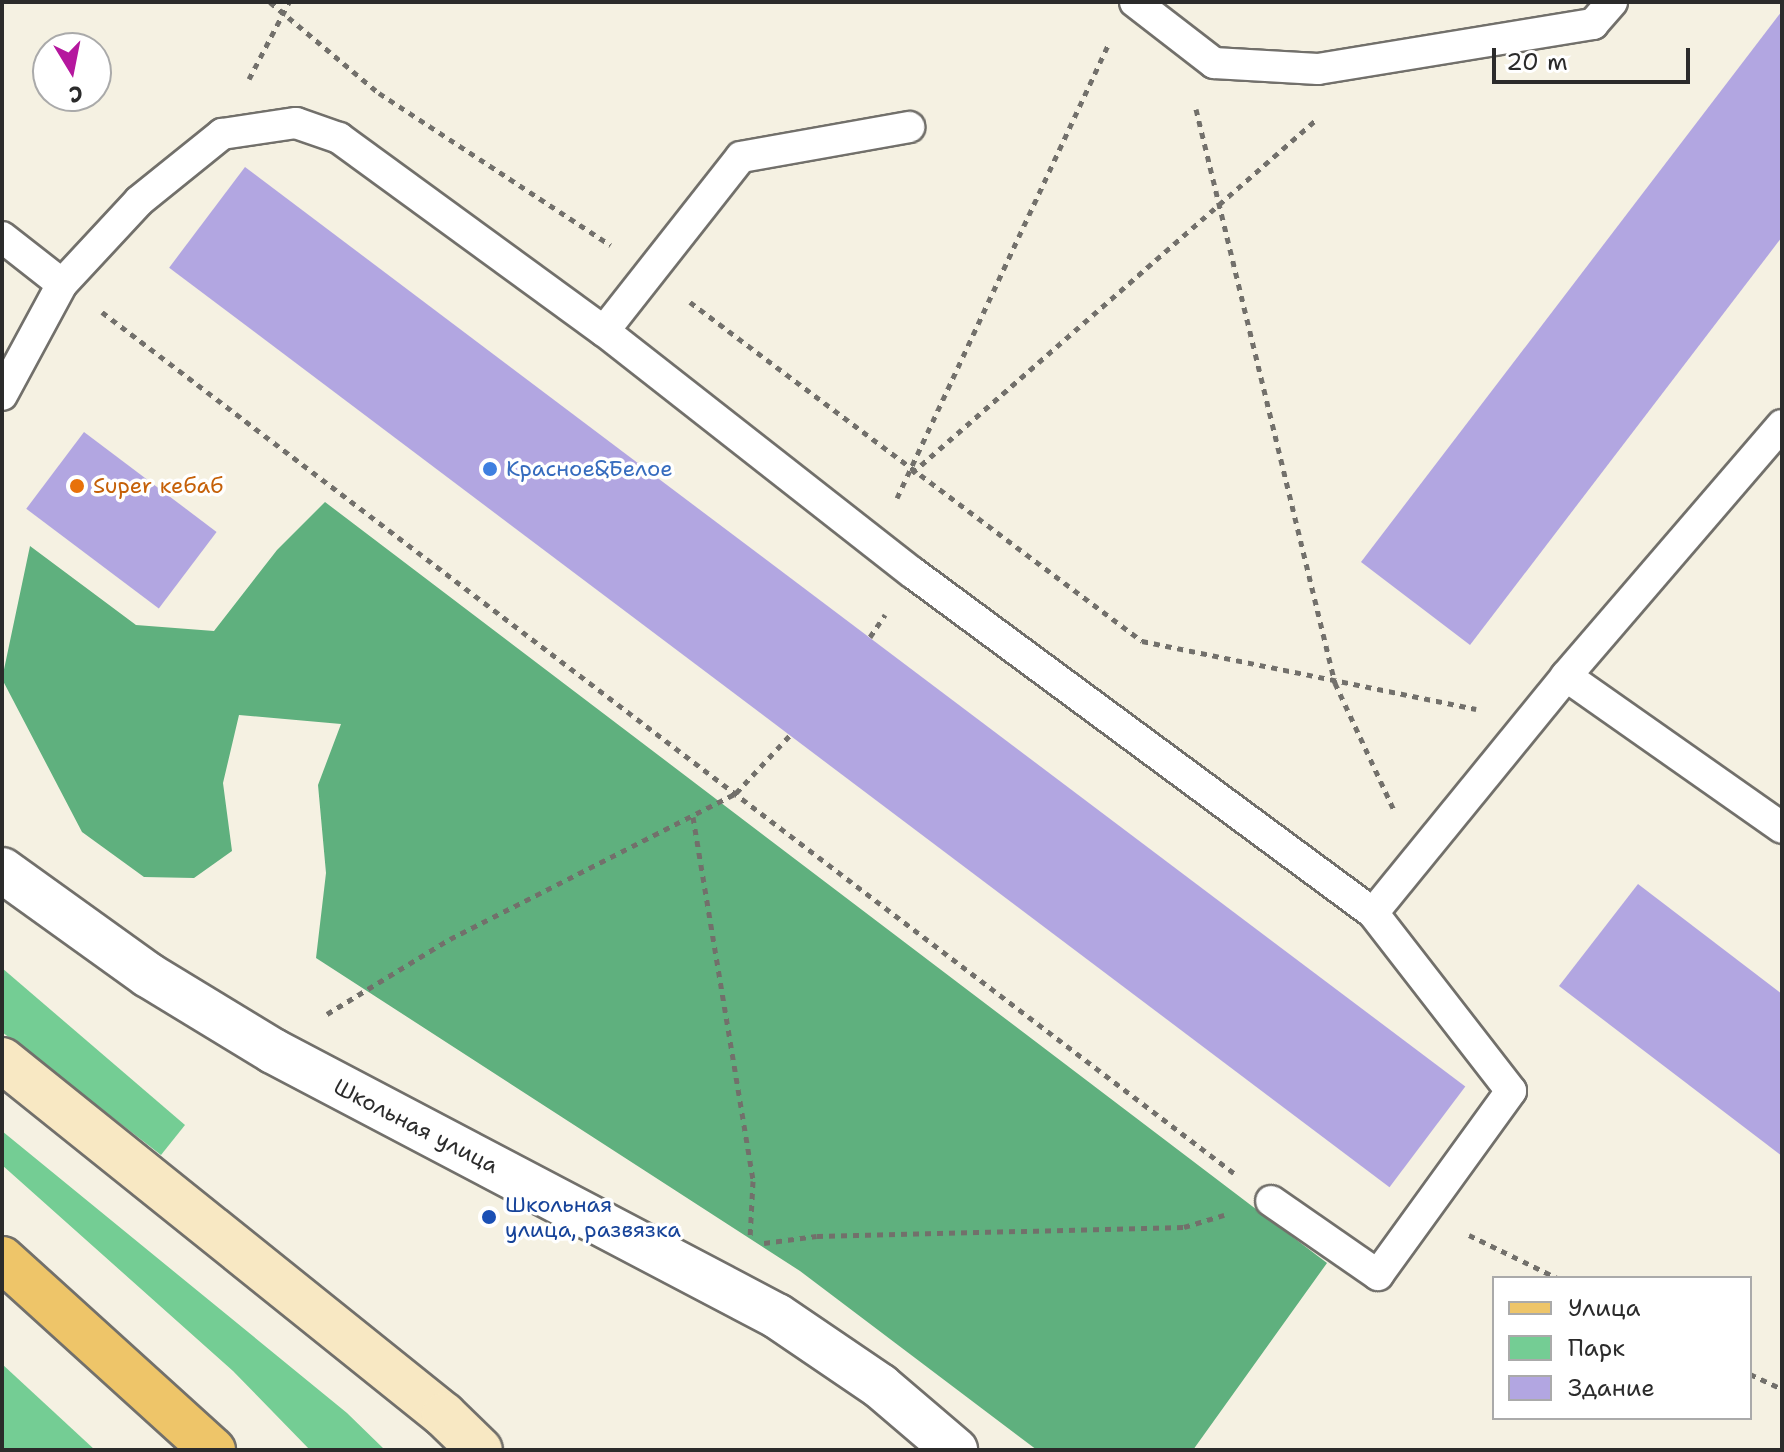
<!DOCTYPE html>
<html>
<head>
<meta charset="utf-8">
<style>
  body { margin:0 }
  #map { position:relative; width:1784px; height:1452px; overflow:hidden; background:#f5f1e2; font-family:"Shantell Sans",sans-serif }
  div>[style] { position:absolute }
  .green>* { inset:0; background:#74cd94 }
  .forest>* { inset:0; background:#5fb07e }
  .building>* { inset:0; background:#b2a6e1; transform-origin:0 0 }
  .path>* { height:5px; margin-top:-2.5px; transform-origin:0; background:repeating-linear-gradient(90deg,#72706b 0 6px,transparent 0 12px) }
  .roads { filter:drop-shadow(2px 0 #72706b) drop-shadow(-2px 0 #72706b) drop-shadow(0 2px #72706b) drop-shadow(0 -2px #72706b) }
  .service>* { height:30px; margin:-15px; padding:0 15px; transform-origin:15px; border-radius:15px; background:#fff }
  .tertiary>* { height:44px; margin:-22px; padding:0 22px; transform-origin:22px; border-radius:22px; background:#fff }
  .secondary>* { height:44px; margin:-22px; padding:0 22px; transform-origin:22px; border-radius:22px; background:#f8e8c3 }
  .primary>* { height:44px; margin:-22px; padding:0 22px; transform-origin:22px; border-radius:22px; background:#eec569 }
  .dots>* { width:22px; height:22px; translate:-50% -50%; box-sizing:border-box; border:4px solid #fff; border-radius:50% }
  span { translate:-50% -50%; white-space:nowrap; text-align:center; line-height:1.15; -webkit-text-stroke:7px #fff; paint-order:stroke }
  .shop-label { font-size:22px; color:#366cbe }
  .left { translate:0 -50%; text-align:left }
  .food-label { font-size:22px; color:#c56008 }
  .street-label { font-size:22px; color:#2b2b2b }
  .transit-label { font-size:22px; color:#164399 }
  .frame { position:absolute; inset:0; border:4px solid #2b2b2b; pointer-events:none }
  .legend { position:absolute; left:1492px; top:1276px; width:260px; height:144px; box-sizing:border-box; background:#fff; border:2px solid #aaa; margin:0; padding:10px 14px; list-style:none; font-size:24px; color:#2b2b2b }
  .legend li { display:flex; align-items:center; gap:16px; height:40px }
  .legend b { width:40px; border:2px solid #aaa }
  .north { position:absolute; left:32px; top:32px; width:80px; height:80px; box-sizing:border-box; background:#fff; border:2px solid #aaa; border-radius:50%; rotate:170deg; font-size:22px; font-weight:700; line-height:32px; text-align:center; color:#2b2b2b }
  .north::after { content:''; display:block; margin:auto; width:28px; height:36px; background:#b5179e; clip-path:polygon(50% 0,100% 100%,50% 72%,0 100%) }
  .scale { position:absolute; left:1492px; top:48px; width:198px; height:36px; box-sizing:border-box; border:4px solid #2b2b2b; border-top:0; padding-left:10px; font-size:24px; line-height:28px; white-space:nowrap; color:#2b2b2b; -webkit-text-stroke:6px #fff; paint-order:stroke }
</style>
</head>
<body>
<div id="map">
  <div class="green">
    <div style="clip-path:polygon(2px 968px,185px 1125px,161px 1155px,2px 1032px)"></div>
    <div style="clip-path:polygon(2px 1131px,347px 1413px,385px 1450px,310px 1450px,233px 1371px,2px 1165px)"></div>
    <div style="clip-path:polygon(2px 1364px,95px 1450px,2px 1450px)"></div>
  </div>
  <div class="forest">
    <div style="clip-path:polygon(325px 502px,1327px 1263px,1193px 1450px,1037px 1450px,800px 1271px,316px 958px,326px 873px,318px 785px,341px 724px,239px 715px,223px 783px,232px 851px,194px 878px,144px 877px,82px 832px,2px 679px,30px 546px,136px 625px,214px 631px,277px 550px)"></div>
  </div>
  <div class="building">
    <div style="clip-path:polygon(1782px 11px,1782px 237px,1470px 645px,1361px 562px)"></div>
    <div style="left:245px;top:167px;width:1528px;height:126px;rotate:37deg"></div>
    <div style="left:84px;top:432px;width:166px;height:96px;rotate:37deg"></div>
    <div style="clip-path:polygon(1638px 884px,1782px 994px,1782px 1156px,1559px 986px)"></div>
  </div>
  <div class="path">
    <div style="left:270px;top:2px;width:142px;rotate:39.9deg"></div>
    <div style="left:379px;top:93px;width:277px;rotate:33.3deg"></div>
    <div style="left:249px;top:79px;width:87px;rotate:-62.5deg"></div>
    <div style="left:1196px;top:109px;width:591px;rotate:76.39deg"></div>
    <div style="left:1335px;top:683px;width:140px;rotate:65.1deg"></div>
    <div style="left:690px;top:302px;width:565px;rotate:36.87deg"></div>
    <div style="left:1142px;top:641px;width:341px;rotate:11.5deg"></div>
    <div style="left:102px;top:312px;width:1422px;rotate:37.26deg"></div>
    <div style="left:912px;top:473px;width:538px;rotate:-41.16deg"></div>
    <div style="left:897px;top:498px;width:502px;rotate:-65.02deg"></div>
    <div style="left:870px;top:637px;width:27px;rotate:-56deg"></div>
    <div style="left:693px;top:817px;width:369px;rotate:80.6deg"></div>
    <div style="left:753px;top:1181px;width:57px;rotate:93deg"></div>
    <div style="left:327px;top:1014px;width:144px;rotate:-31.4deg"></div>
    <div style="left:450px;top:939px;width:321px;rotate:-27deg"></div>
    <div style="left:736px;top:793px;width:79px;rotate:-47deg"></div>
    <div style="left:1469px;top:1235px;width:98px;rotate:26deg"></div>
    <div style="left:764px;top:1243px;width:53px;rotate:-7.5deg"></div>
    <div style="left:817px;top:1236px;width:367px;rotate:-1.4deg"></div>
    <div style="left:1184px;top:1227px;width:42px;rotate:-16.7deg"></div>
    <div style="left:1750px;top:1374px;width:35px;rotate:25deg"></div>
  </div>
  <div class="roads">
    <div class="service">
      <div style="left:1135px;top:2px;width:100px;rotate:37.7deg"></div>
      <div style="left:1214px;top:63px;width:104px;rotate:3.3deg"></div>
      <div style="left:1318px;top:69px;width:279px;rotate:-9.3deg"></div>
      <div style="left:1593px;top:24px;width:29px;rotate:-49deg"></div>
      <div style="left:2px;top:237px;width:76px;rotate:38.1deg"></div>
      <div style="left:604px;top:331px;width:221px;rotate:-51.8deg"></div>
      <div style="left:741px;top:157px;width:171px;rotate:-10.1deg"></div>
      <div style="left:2px;top:395px;width:126px;rotate:-61.6deg"></div>
      <div style="left:62px;top:284px;width:113px;rotate:-47.1deg"></div>
      <div style="left:139px;top:201px;width:107px;rotate:-38.9deg"></div>
      <div style="left:222px;top:134px;width:75px;rotate:-8.5deg"></div>
      <div style="left:296px;top:123px;width:46px;rotate:19.2deg"></div>
      <div style="left:339px;top:138px;width:328px;rotate:36.1deg"></div>
      <div style="left:604px;top:331px;width:392px;rotate:38.1deg"></div>
      <div style="left:913px;top:573px;width:572px;rotate:36.47deg"></div>
      <div style="left:1373px;top:913px;width:225px;rotate:52.2deg"></div>
      <div style="left:1511px;top:1091px;width:227px;rotate:125.9deg"></div>
      <div style="left:1378px;top:1275px;width:130px;rotate:-145.3deg"></div>
      <div style="left:1566px;top:676px;width:264px;rotate:35.1deg"></div>
      <div style="left:1373px;top:913px;width:306px;rotate:-50.8deg"></div>
      <div style="left:1566px;top:676px;width:331px;rotate:-49.3deg"></div>
    </div>
    <div class="tertiary">
      <div style="left:2px;top:870px;width:180px;rotate:35.7deg"></div>
      <div style="left:148px;top:975px;width:146px;rotate:31.3deg"></div>
      <div style="left:273px;top:1051px;width:569px;rotate:27.74deg"></div>
      <div style="left:777px;top:1316px;width:125px;rotate:34.2deg"></div>
      <div style="left:880px;top:1386px;width:99px;rotate:40.5deg"></div>
    </div>
    <div class="secondary">
      <div style="left:2px;top:1060px;width:567px;rotate:38.77deg"></div>
      <div style="left:444px;top:1415px;width:50px;rotate:44.2deg"></div>
    </div>
    <div class="primary">
      <div style="left:2px;top:1259px;width:285px;rotate:42.2deg"></div>
    </div>
  </div>
  <div class="dots">
    <div style="left:490px;top:469px;background:#3f7fe0"></div>
    <div style="left:77px;top:486px;background:#e8710a"></div>
    <div style="left:489px;top:1217px;background:#1a4fb4"></div>
  </div>
  <div class="shop-label">
    <span class="left" style="left:506px;top:469px">Красное&amp;Белое</span>
  </div>
  <div class="food-label">
    <span class="left" style="left:93px;top:486px">Super кебаб</span>
  </div>
  <div class="street-label">
    <span style="left:416px;top:1126px;rotate:27deg">Школьная улица</span>
  </div>
  <div class="transit-label">
    <span class="left" style="left:505px;top:1217px">Школьная<br>улица, развязка</span>
  </div>
  <div class="frame"></div>
  <ul class="legend">
  <li><b style="height:10px;background:#eec569"></b>Улица</li>
  <li><b style="height:22px;background:#74cd94"></b>Парк</li>
  <li><b style="height:22px;background:#b2a6e1"></b>Здание</li>
  </ul>
  <div class="north">С</div>
  <div class="scale">20 m</div>
</div>
</body>
</html>
